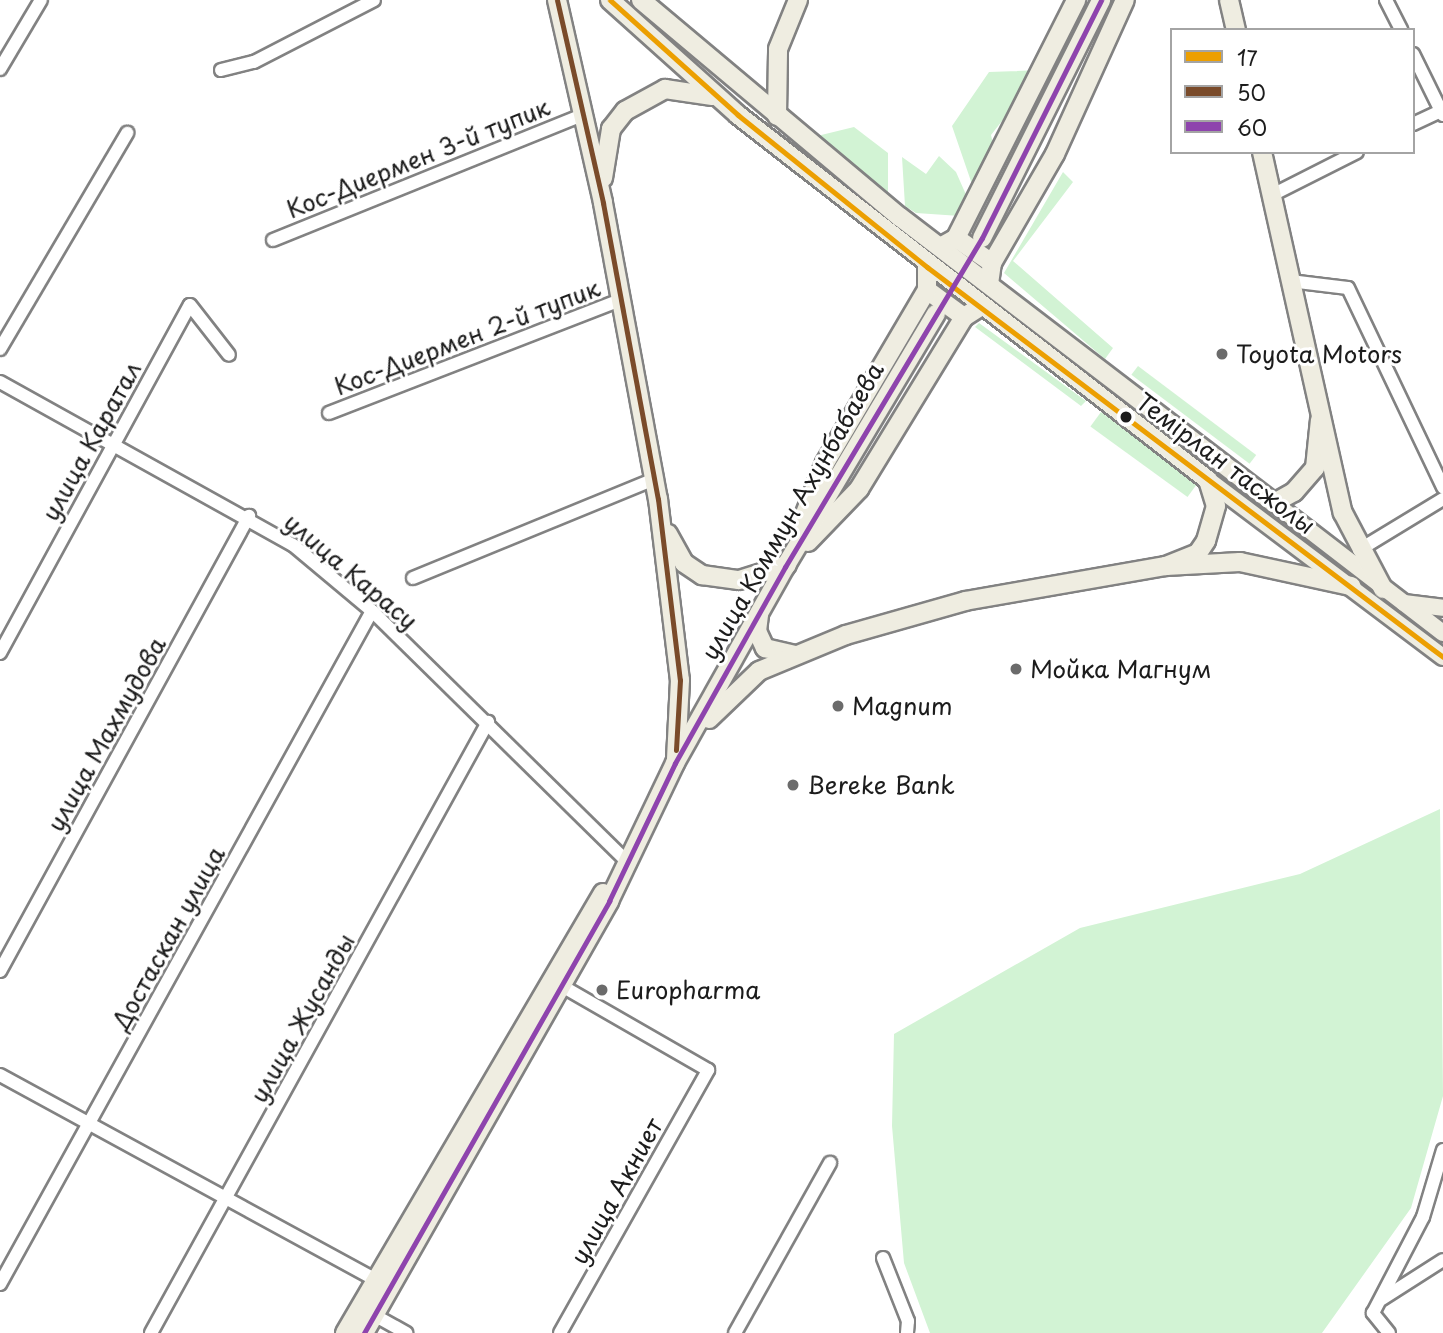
<!DOCTYPE html>
<html>
<head>
<meta charset="utf-8">
<style>
  body { margin:0 }
  #map { position:relative; width:1443px; height:1333px; overflow:hidden; background:#fff; font-family:"Playpen Sans",sans-serif }
  div>[style] { position:absolute }
  .green>* { inset:0; background:#d2f3d4; transform-origin:0 0 }
  .roads { filter:drop-shadow(2px 0 #828282) drop-shadow(-2px 0 #828282) drop-shadow(0 2px #828282) drop-shadow(0 -2px #828282) }
  .minor>* { height:12px; margin:-6px; padding:0 6px; transform-origin:6px; border-radius:6px; background:#fff }
  .major>* { height:16px; margin:-8px; padding:0 8px; transform-origin:8px; border-radius:8px; background:#efede1 }
  .highway>* { height:18px; margin:-9px; padding:0 9px; transform-origin:9px; border-radius:9px; background:#efede1 }
  .bus-1>* { height:5px; margin:-2.5px; padding:0 2.5px; transform-origin:2.5px; border-radius:2.5px; background:#ec9f01 }
  .bus-2>* { height:5px; margin:-2.5px; padding:0 2.5px; transform-origin:2.5px; border-radius:2.5px; background:#7a4b2a }
  .bus-3>* { height:5px; margin:-2.5px; padding:0 2.5px; transform-origin:2.5px; border-radius:2.5px; background:#8e44ad }
  .dots>* { width:19px; height:19px; translate:-50% -50%; box-sizing:border-box; border:4px solid #fff; border-radius:50% }
  span { translate:-50% -50%; white-space:nowrap; text-align:center; line-height:1.15; -webkit-text-stroke:6px #fff; paint-order:stroke }
  .street-label { font-size:24px; color:#1c1c1c }
  .poi-label { font-size:24px; color:#1c1c1c }
  .left { translate:0 -50%; text-align:left }
  .legend { position:absolute; left:1170px; top:28px; width:245px; height:126px; box-sizing:border-box; background:#fff; border:2px solid #a4a4a4; margin:0; padding:9px 12px; list-style:none; font-size:21px; color:#1c1c1c }
  .legend li { display:flex; align-items:center; gap:14px; height:35px }
  .legend b { width:35px; border:2px solid #a4a4a4 }
</style>
</head>
<body>
<div id="map">
  <div class="green">
    <div style="clip-path:polygon(1042px 70px,991px 135px,995px 152px,975px 193px,952px 126px,989px 72px)"></div>
    <div style="clip-path:polygon(854px 127px,888px 153px,888px 193px,813px 137px)"></div>
    <div style="clip-path:polygon(939px 156px,956px 172px,971px 206px,960px 216px,916px 213px,905px 206px,902px 157px,926px 174px)"></div>
    <div style="clip-path:polygon(1063px 172px,1073px 182px,1013px 261px,1113px 348px,1105px 359px,1004px 273px)"></div>
    <div style="clip-path:polygon(979px 323px,1086px 401px,1081px 406px,975px 327px)"></div>
    <div style="left:1138px;top:366px;width:148px;height:11px;rotate:37deg"></div>
    <div style="left:1101px;top:412px;width:120px;height:18px;rotate:36deg"></div>
    <div style="clip-path:polygon(1440px 809px,1443px 1096px,1411px 1208px,1322px 1333px,930px 1333px,904px 1263px,892px 1126px,894px 1034px,1080px 928px,1300px 874px)"></div>
  </div>
  <div class="roads">
    <div class="minor">
      <div style="left:1386px;top:0;width:34px;rotate:63deg"></div>
      <div style="left:1413px;top:54px;width:68px;rotate:63.8deg"></div>
      <div style="left:0;top:69px;width:80px;rotate:-59.3deg"></div>
      <div style="left:221px;top:70px;width:34px;rotate:-14deg"></div>
      <div style="left:254px;top:62px;width:135px;rotate:-27.3deg"></div>
      <div style="left:1413px;top:124px;width:33px;rotate:-25deg"></div>
      <div style="left:1272px;top:195px;width:95px;rotate:-26.8deg"></div>
      <div style="left:273px;top:240px;width:331px;rotate:-22deg"></div>
      <div style="left:1290px;top:281px;width:58px;rotate:6.9deg"></div>
      <div style="left:1348px;top:288px;width:221px;rotate:64.5deg"></div>
      <div style="left:0;top:349px;width:251px;rotate:-59.5deg"></div>
      <div style="left:0;top:382px;width:335px;rotate:29.1deg"></div>
      <div style="left:293px;top:545px;width:103px;rotate:39.9deg"></div>
      <div style="left:372px;top:611px;width:355px;rotate:44.5deg"></div>
      <div style="left:329px;top:413px;width:313px;rotate:-21.2deg"></div>
      <div style="left:1359px;top:550px;width:98px;rotate:-31.3deg"></div>
      <div style="left:413px;top:578px;width:261px;rotate:-22.3deg"></div>
      <div style="left:0;top:653px;width:396px;rotate:-61.4deg"></div>
      <div style="left:190px;top:305px;width:63px;rotate:52deg"></div>
      <div style="left:0;top:971px;width:519px;rotate:-61.31deg"></div>
      <div style="left:0;top:1075px;width:428px;rotate:28.6deg"></div>
      <div style="left:883px;top:1258px;width:68px;rotate:68.4deg"></div>
      <div style="left:908px;top:1321px;width:12px;rotate:95deg"></div>
      <div style="left:0;top:1284px;width:769px;rotate:-61.07deg"></div>
      <div style="left:1382px;top:1299px;width:72px;rotate:-32.6deg"></div>
      <div style="left:374px;top:1315px;width:37px;rotate:29deg"></div>
      <div style="left:151px;top:1333px;width:698px;rotate:-61.12deg"></div>
      <div style="left:560px;top:1333px;width:302px;rotate:-60.6deg"></div>
      <div style="left:708px;top:1070px;width:171px;rotate:-150.1deg"></div>
      <div style="left:735px;top:1333px;width:195px;rotate:-60.8deg"></div>
      <div style="left:1389px;top:1333px;width:26px;rotate:-129deg"></div>
      <div style="left:1373px;top:1313px;width:108px;rotate:-62.5deg"></div>
      <div style="left:1423px;top:1217px;width:70px;rotate:-73.4deg"></div>
    </div>
    <div class="major">
      <div style="left:1208px;top:480px;width:294px;rotate:37deg"></div>
      <div style="left:1274px;top:503px;width:213px;rotate:37.6deg"></div>
      <div style="left:1404px;top:603px;width:39px;rotate:7deg"></div>
    </div>
    <div class="highway">
      <div style="left:557px;top:0;width:208px;rotate:77.2deg"></div>
      <div style="left:603px;top:203px;width:301px;rotate:79.5deg"></div>
      <div style="left:658px;top:499px;width:182px;rotate:83.1deg"></div>
      <div style="left:680px;top:680px;width:78px;rotate:92.9deg"></div>
      <div style="left:610px;top:0;width:172px;rotate:41.9deg"></div>
      <div style="left:738px;top:115px;width:595px;rotate:37.83deg"></div>
      <div style="left:1208px;top:480px;width:27px;rotate:73deg"></div>
      <div style="left:1216px;top:506px;width:36px;rotate:106deg"></div>
      <div style="left:1206px;top:541px;width:14px;rotate:124deg"></div>
      <div style="left:1198px;top:553px;width:35px;rotate:158deg"></div>
      <div style="left:641px;top:0;width:338px;rotate:40deg"></div>
      <div style="left:900px;top:217px;width:471px;rotate:37.4deg"></div>
      <div style="left:1274px;top:503px;width:23px;rotate:-29deg"></div>
      <div style="left:1294px;top:492px;width:32px;rotate:-49deg"></div>
      <div style="left:1315px;top:468px;width:48px;rotate:-84.1deg"></div>
      <div style="left:1229px;top:0;width:31px;rotate:77deg"></div>
      <div style="left:777px;top:116px;width:67px;rotate:-89.1deg"></div>
      <div style="left:778px;top:49px;width:53px;rotate:-67.8deg"></div>
      <div style="left:1262px;top:152px;width:370px;rotate:77.4deg"></div>
      <div style="left:1343px;top:513px;width:86px;rotate:62.2deg"></div>
      <div style="left:603px;top:178px;width:50px;rotate:-80.7deg"></div>
      <div style="left:611px;top:129px;width:23px;rotate:-52deg"></div>
      <div style="left:625px;top:111px;width:46px;rotate:-28.8deg"></div>
      <div style="left:665px;top:89px;width:48px;rotate:8.5deg"></div>
      <div style="left:956px;top:238px;width:44px;rotate:34.8deg"></div>
      <div style="left:982px;top:238px;width:266px;rotate:-63.4deg"></div>
      <div style="left:940px;top:247px;width:18px;rotate:-29deg"></div>
      <div style="left:956px;top:238px;width:267px;rotate:-63.2deg"></div>
      <div style="left:989px;top:284px;width:21px;rotate:-82deg"></div>
      <div style="left:992px;top:263px;width:126px;rotate:-60deg"></div>
      <div style="left:1055px;top:154px;width:169px;rotate:-65.6deg"></div>
      <div style="left:927px;top:290px;width:46px;rotate:36.1deg"></div>
      <div style="left:802px;top:521px;width:62px;rotate:-68.4deg"></div>
      <div style="left:825px;top:463px;width:201px;rotate:-59.5deg"></div>
      <div style="left:927px;top:290px;width:23px;rotate:-90deg"></div>
      <div style="left:668px;top:534px;width:33px;rotate:61deg"></div>
      <div style="left:684px;top:563px;width:22px;rotate:34deg"></div>
      <div style="left:702px;top:575px;width:37px;rotate:8deg"></div>
      <div style="left:739px;top:580px;width:50px;rotate:-17.4deg"></div>
      <div style="left:808px;top:542px;width:74px;rotate:-46.1deg"></div>
      <div style="left:859px;top:489px;width:202px;rotate:-58.6deg"></div>
      <div style="left:964px;top:317px;width:19px;rotate:-32deg"></div>
      <div style="left:759px;top:615px;width:16px;rotate:97deg"></div>
      <div style="left:757px;top:631px;width:19px;rotate:65deg"></div>
      <div style="left:765px;top:648px;width:31px;rotate:13deg"></div>
      <div style="left:709px;top:719px;width:69px;rotate:-43.8deg"></div>
      <div style="left:759px;top:671px;width:94px;rotate:-22.5deg"></div>
      <div style="left:846px;top:635px;width:124px;rotate:-15.9deg"></div>
      <div style="left:965px;top:601px;width:204px;rotate:-9.9deg"></div>
      <div style="left:1166px;top:566px;width:74px;rotate:-3.1deg"></div>
      <div style="left:1240px;top:562px;width:114px;rotate:12.2deg"></div>
      <div style="left:345px;top:1333px;width:510px;rotate:-59.61deg"></div>
      <div style="left:364px;top:1333px;width:497px;rotate:-60.4deg"></div>
      <div style="left:609px;top:901px;width:153px;rotate:-64.4deg"></div>
      <div style="left:675px;top:763px;width:225px;rotate:-60.7deg"></div>
      <div style="left:785px;top:567px;width:295px;rotate:-59.2deg"></div>
    </div>
  </div>
  <div class="bus-1">
    <div style="left:610px;top:0;width:172px;rotate:41.9deg"></div>
    <div style="left:738px;top:115px;width:243px;rotate:38.8deg"></div>
    <div style="left:927px;top:267px;width:647px;rotate:37.08deg"></div>
  </div>
  <div class="bus-2">
    <div style="left:557px;top:0;width:208px;rotate:77.2deg"></div>
    <div style="left:603px;top:203px;width:301px;rotate:79.5deg"></div>
    <div style="left:658px;top:499px;width:182px;rotate:83.1deg"></div>
    <div style="left:680px;top:680px;width:70px;rotate:93.3deg"></div>
  </div>
  <div class="bus-3">
    <div style="left:364px;top:1333px;width:497px;rotate:-60.4deg"></div>
    <div style="left:609px;top:901px;width:153px;rotate:-64.4deg"></div>
    <div style="left:675px;top:763px;width:225px;rotate:-60.7deg"></div>
    <div style="left:785px;top:567px;width:383px;rotate:-59.1deg"></div>
    <div style="left:982px;top:238px;width:266px;rotate:-63.4deg"></div>
  </div>
  <div class="dots">
    <div style="left:1222px;top:354px;background:#6b6b6b"></div>
    <div style="left:1126px;top:417px;background:#1c1c1c"></div>
    <div style="left:1016px;top:669px;background:#6b6b6b"></div>
    <div style="left:838px;top:706px;background:#6b6b6b"></div>
    <div style="left:793px;top:785px;background:#6b6b6b"></div>
    <div style="left:602px;top:990px;background:#6b6b6b"></div>
  </div>
  <div class="street-label">
    <span style="left:418px;top:158px;rotate:-22deg">Кос-Диермен 3-й тупик</span>
    <span style="left:467px;top:337px;rotate:-21deg">Кос-Диермен 2-й тупик</span>
    <span style="left:91px;top:441px;rotate:-61deg">улица Каратал</span>
    <span style="left:1226px;top:463px;rotate:37deg">Темірлан тасжолы</span>
    <span style="left:792px;top:511px;rotate:-60deg">улица Коммун Ахунбабаева</span>
    <span style="left:351px;top:571px;rotate:40deg">улица Карасу</span>
    <span style="left:106px;top:734px;rotate:-61deg">улица Махмудова</span>
    <span style="left:168px;top:938px;rotate:-61deg">Достаскан улица</span>
    <span style="left:302px;top:1018px;rotate:-61deg">улица Жусанды</span>
    <span style="left:616px;top:1191px;rotate:-61deg">улица Акниет</span>
  </div>
  <div class="poi-label">
    <span class="left" style="left:1236px;top:354px">Toyota Motors</span>
    <span class="left" style="left:1030px;top:669px">Мойка Магнум</span>
    <span class="left" style="left:852px;top:706px">Magnum</span>
    <span class="left" style="left:807px;top:785px">Bereke Bank</span>
    <span class="left" style="left:616px;top:990px">Europharma</span>
  </div>
  <ul class="legend">
  <li><b style="height:9px;background:#ec9f01"></b>17</li>
  <li><b style="height:9px;background:#7a4b2a"></b>50</li>
  <li><b style="height:9px;background:#8e44ad"></b>60</li>
  </ul>
</div>
</body>
</html>
